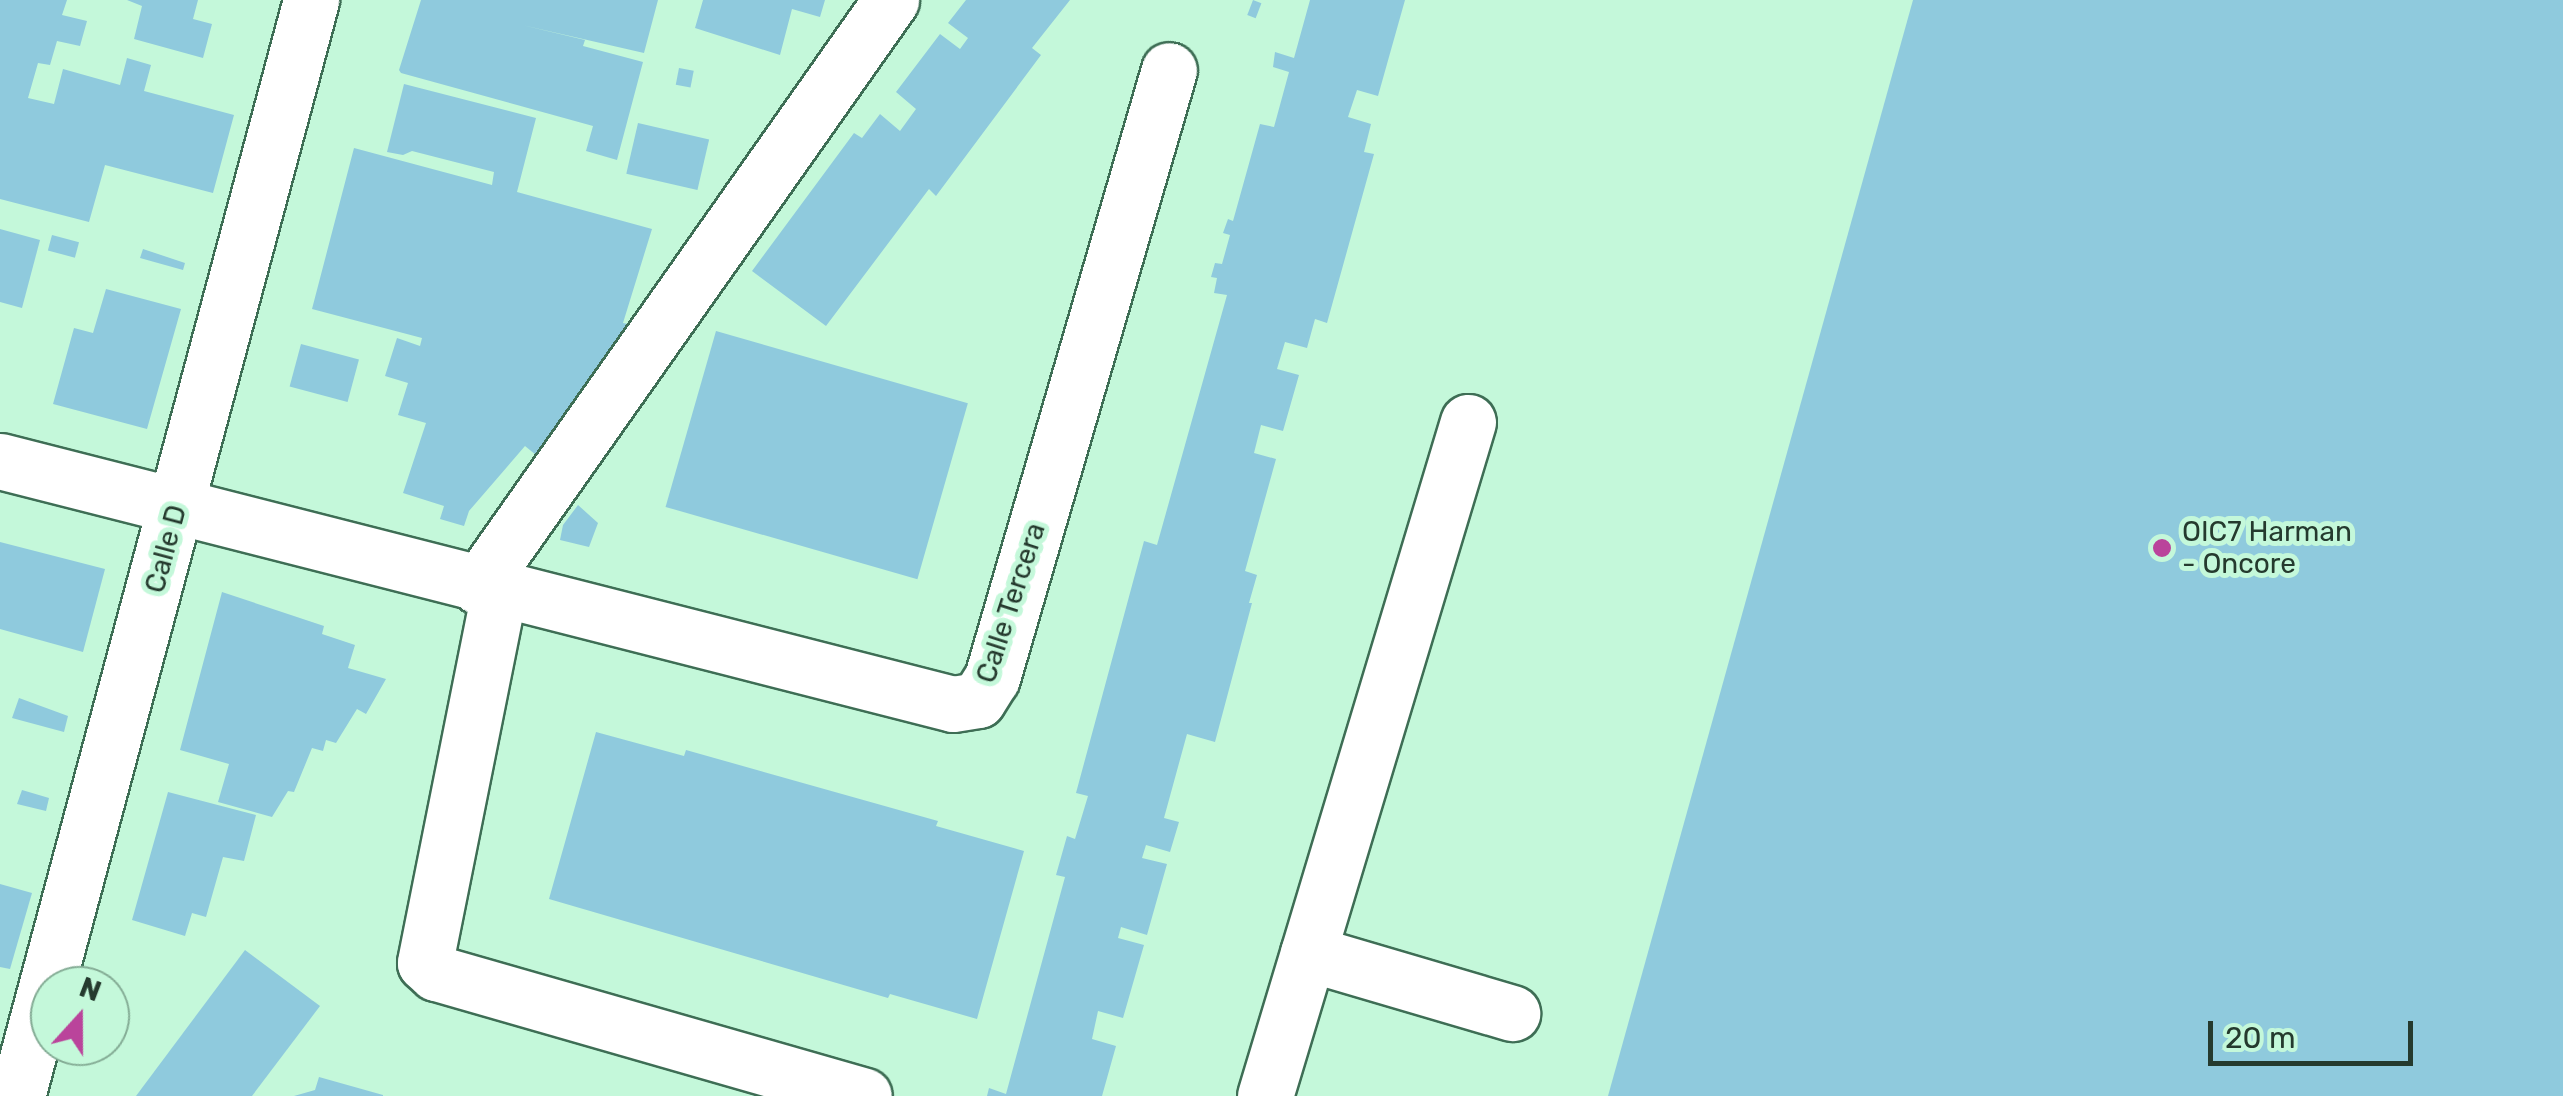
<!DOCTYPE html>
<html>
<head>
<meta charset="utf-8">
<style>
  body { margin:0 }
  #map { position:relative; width:2563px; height:1096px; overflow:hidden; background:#c4f8da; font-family:Rubik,sans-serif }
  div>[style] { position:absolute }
  .building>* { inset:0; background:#8fcadd; transform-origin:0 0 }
  .roads { filter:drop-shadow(2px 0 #3e6e55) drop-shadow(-2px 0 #3e6e55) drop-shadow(0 2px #3e6e55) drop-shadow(0 -2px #3e6e55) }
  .minor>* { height:55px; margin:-27.5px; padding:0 27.5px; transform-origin:27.5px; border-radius:27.5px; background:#fff }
  .dots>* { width:28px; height:28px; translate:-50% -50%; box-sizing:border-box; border:5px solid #c4f8da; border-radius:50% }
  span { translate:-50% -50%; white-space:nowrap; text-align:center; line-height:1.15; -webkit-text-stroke:10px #c4f8da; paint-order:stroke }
  .poi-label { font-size:28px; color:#253a2e }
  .left { translate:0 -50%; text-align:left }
  .street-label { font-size:28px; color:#253a2e }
  .north { position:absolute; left:30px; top:966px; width:100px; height:100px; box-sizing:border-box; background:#c4f8da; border:2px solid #84ac95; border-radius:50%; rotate:21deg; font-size:28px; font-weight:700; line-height:40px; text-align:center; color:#253a2e }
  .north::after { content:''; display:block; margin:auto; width:35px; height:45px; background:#ba449b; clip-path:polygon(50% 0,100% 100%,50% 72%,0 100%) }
  .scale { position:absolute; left:2208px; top:1021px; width:205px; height:45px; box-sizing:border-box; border:5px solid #253a2e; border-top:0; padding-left:12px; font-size:30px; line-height:35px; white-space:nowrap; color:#253a2e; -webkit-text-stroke:8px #c4f8da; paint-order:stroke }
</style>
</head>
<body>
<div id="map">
  <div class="building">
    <div style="clip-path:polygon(0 0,67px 0,62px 15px,87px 21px,80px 46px,57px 41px,50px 65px,38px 63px,28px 98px,54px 104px,63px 69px,120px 85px,127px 58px,151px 65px,144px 91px,234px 115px,213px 193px,105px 165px,89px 222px,0 199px)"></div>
    <div style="clip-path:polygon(127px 0,198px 0,193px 19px,212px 24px,203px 58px,134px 39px,142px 6px)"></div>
    <div style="clip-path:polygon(421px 0,658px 0,644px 53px,522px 25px,585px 40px,583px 46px,643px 62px,617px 160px,586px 151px,593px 126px,401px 73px,399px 70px)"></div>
    <div style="clip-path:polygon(703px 0,825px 0,820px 17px,792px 9px,780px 55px,695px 28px)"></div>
    <div style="clip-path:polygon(966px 0,1070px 0,1032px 48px,1041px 55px,936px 196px,929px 189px,826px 326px,752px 271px,854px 133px,862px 138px,880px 114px,900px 131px,916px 109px,896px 92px,940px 34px,960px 49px,968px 38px,948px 23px)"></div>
    <div style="left:1253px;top:0;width:9px;height:16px;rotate:21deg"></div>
    <div style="clip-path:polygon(1310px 0,1405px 0,1378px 96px,1357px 90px,1348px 117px,1371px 124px,1364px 152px,1374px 154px,1327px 323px,1315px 319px,1307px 348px,1285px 342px,1277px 369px,1299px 375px,1283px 431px,1261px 425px,1254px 453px,1276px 459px,1245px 571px,1257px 575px,1249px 603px,1252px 603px,1215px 742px,1187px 734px,1164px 818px,1179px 822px,1170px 852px,1146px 845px,1142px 858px,1167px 864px,1147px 935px,1121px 927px,1118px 938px,1144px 945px,1123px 1018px,1098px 1011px,1092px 1039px,1116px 1046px,1102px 1096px,987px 1096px,989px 1088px,1006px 1094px,1065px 877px,1056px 875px,1067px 836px,1075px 839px,1088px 796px,1076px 793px,1144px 541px,1157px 545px,1227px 295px,1214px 293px,1217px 278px,1211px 277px,1215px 263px,1222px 264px,1230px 235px,1223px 233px,1228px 219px,1233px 221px,1260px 124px,1274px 127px,1289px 72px,1273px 67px,1275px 52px,1294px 58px)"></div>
    <div style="clip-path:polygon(1913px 0,2563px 0,2563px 1096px,1608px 1096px)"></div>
    <div style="left:679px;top:68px;width:15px;height:17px;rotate:11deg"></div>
    <div style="clip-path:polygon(404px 84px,536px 118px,517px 192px,652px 229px,623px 323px,633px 325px,536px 455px,525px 446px,469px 511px,464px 526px,440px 519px,444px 506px,403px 493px,426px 423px,398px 415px,408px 383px,385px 376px,397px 338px,420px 346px,422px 338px,312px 309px,354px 148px,492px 185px,494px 172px,412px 151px,403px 155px,387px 152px)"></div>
    <div style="left:638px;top:123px;width:73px;height:52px;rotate:13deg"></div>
    <div style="clip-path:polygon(0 229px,40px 240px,22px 308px,0 302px)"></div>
    <div style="left:52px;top:235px;width:28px;height:16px;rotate:15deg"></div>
    <div style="clip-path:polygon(143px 249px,185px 263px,183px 270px,140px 258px)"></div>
    <div style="clip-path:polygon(106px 289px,181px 309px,147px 429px,53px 404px,74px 328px,93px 333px)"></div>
    <div style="left:716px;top:331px;width:262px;height:183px;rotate:16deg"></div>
    <div style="left:301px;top:344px;width:60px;height:44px;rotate:15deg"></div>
    <div style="clip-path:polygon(578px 505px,598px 523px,589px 547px,560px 540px,563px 525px)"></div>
    <div style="clip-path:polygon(0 542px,105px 569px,83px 652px,0 629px)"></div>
    <div style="clip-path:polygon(222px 592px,324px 626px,322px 634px,355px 645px,348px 668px,386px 679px,366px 714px,357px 709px,336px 743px,326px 740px,323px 751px,312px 748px,294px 792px,288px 791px,272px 817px,218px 802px,229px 764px,180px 750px)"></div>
    <div style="clip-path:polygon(19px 698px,68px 716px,64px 732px,12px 718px)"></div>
    <div style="clip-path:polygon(596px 732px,684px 756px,686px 750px,938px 821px,936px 826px,1024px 851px,977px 1019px,890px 994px,888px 998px,549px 899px)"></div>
    <div style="clip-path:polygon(22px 790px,49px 798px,46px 811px,17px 804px)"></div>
    <div style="clip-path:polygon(168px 792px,256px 815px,244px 861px,223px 857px,206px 917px,192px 913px,185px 936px,132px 920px)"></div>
    <div style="clip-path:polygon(0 884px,32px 893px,10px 969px,0 967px)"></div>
    <div style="clip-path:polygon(245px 950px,320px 1006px,252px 1096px,136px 1096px)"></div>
    <div style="clip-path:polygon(319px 1077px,383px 1095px,383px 1096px,294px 1096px,315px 1090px)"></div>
  </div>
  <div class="roads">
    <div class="minor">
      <div style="left:0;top:461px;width:983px;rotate:14.3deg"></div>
      <div style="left:953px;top:704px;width:25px;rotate:-9deg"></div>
      <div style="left:978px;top:700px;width:26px;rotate:-58deg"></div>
      <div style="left:992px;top:678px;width:633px;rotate:-73.77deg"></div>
      <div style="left:478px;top:586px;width:717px;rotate:-54.82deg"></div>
      <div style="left:499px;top:592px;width:378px;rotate:101.3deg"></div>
      <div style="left:425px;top:963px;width:15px;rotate:42deg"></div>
      <div style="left:436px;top:973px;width:445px;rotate:16deg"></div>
      <div style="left:1308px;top:953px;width:213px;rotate:16.4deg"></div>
      <div style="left:17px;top:1096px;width:1135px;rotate:-74.98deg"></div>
      <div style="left:1265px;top:1096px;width:704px;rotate:-73.24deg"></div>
    </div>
  </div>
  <div class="dots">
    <div style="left:2162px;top:548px;background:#ba449b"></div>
  </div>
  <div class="poi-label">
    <span class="left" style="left:2182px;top:548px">OIC7 Harman<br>- Oncore</span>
  </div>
  <div class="street-label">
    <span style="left:166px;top:549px;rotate:-75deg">Calle D</span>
    <span style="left:1011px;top:603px;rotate:-72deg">Calle Tercera</span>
  </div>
  <div class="north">N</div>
  <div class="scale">20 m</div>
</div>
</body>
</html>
